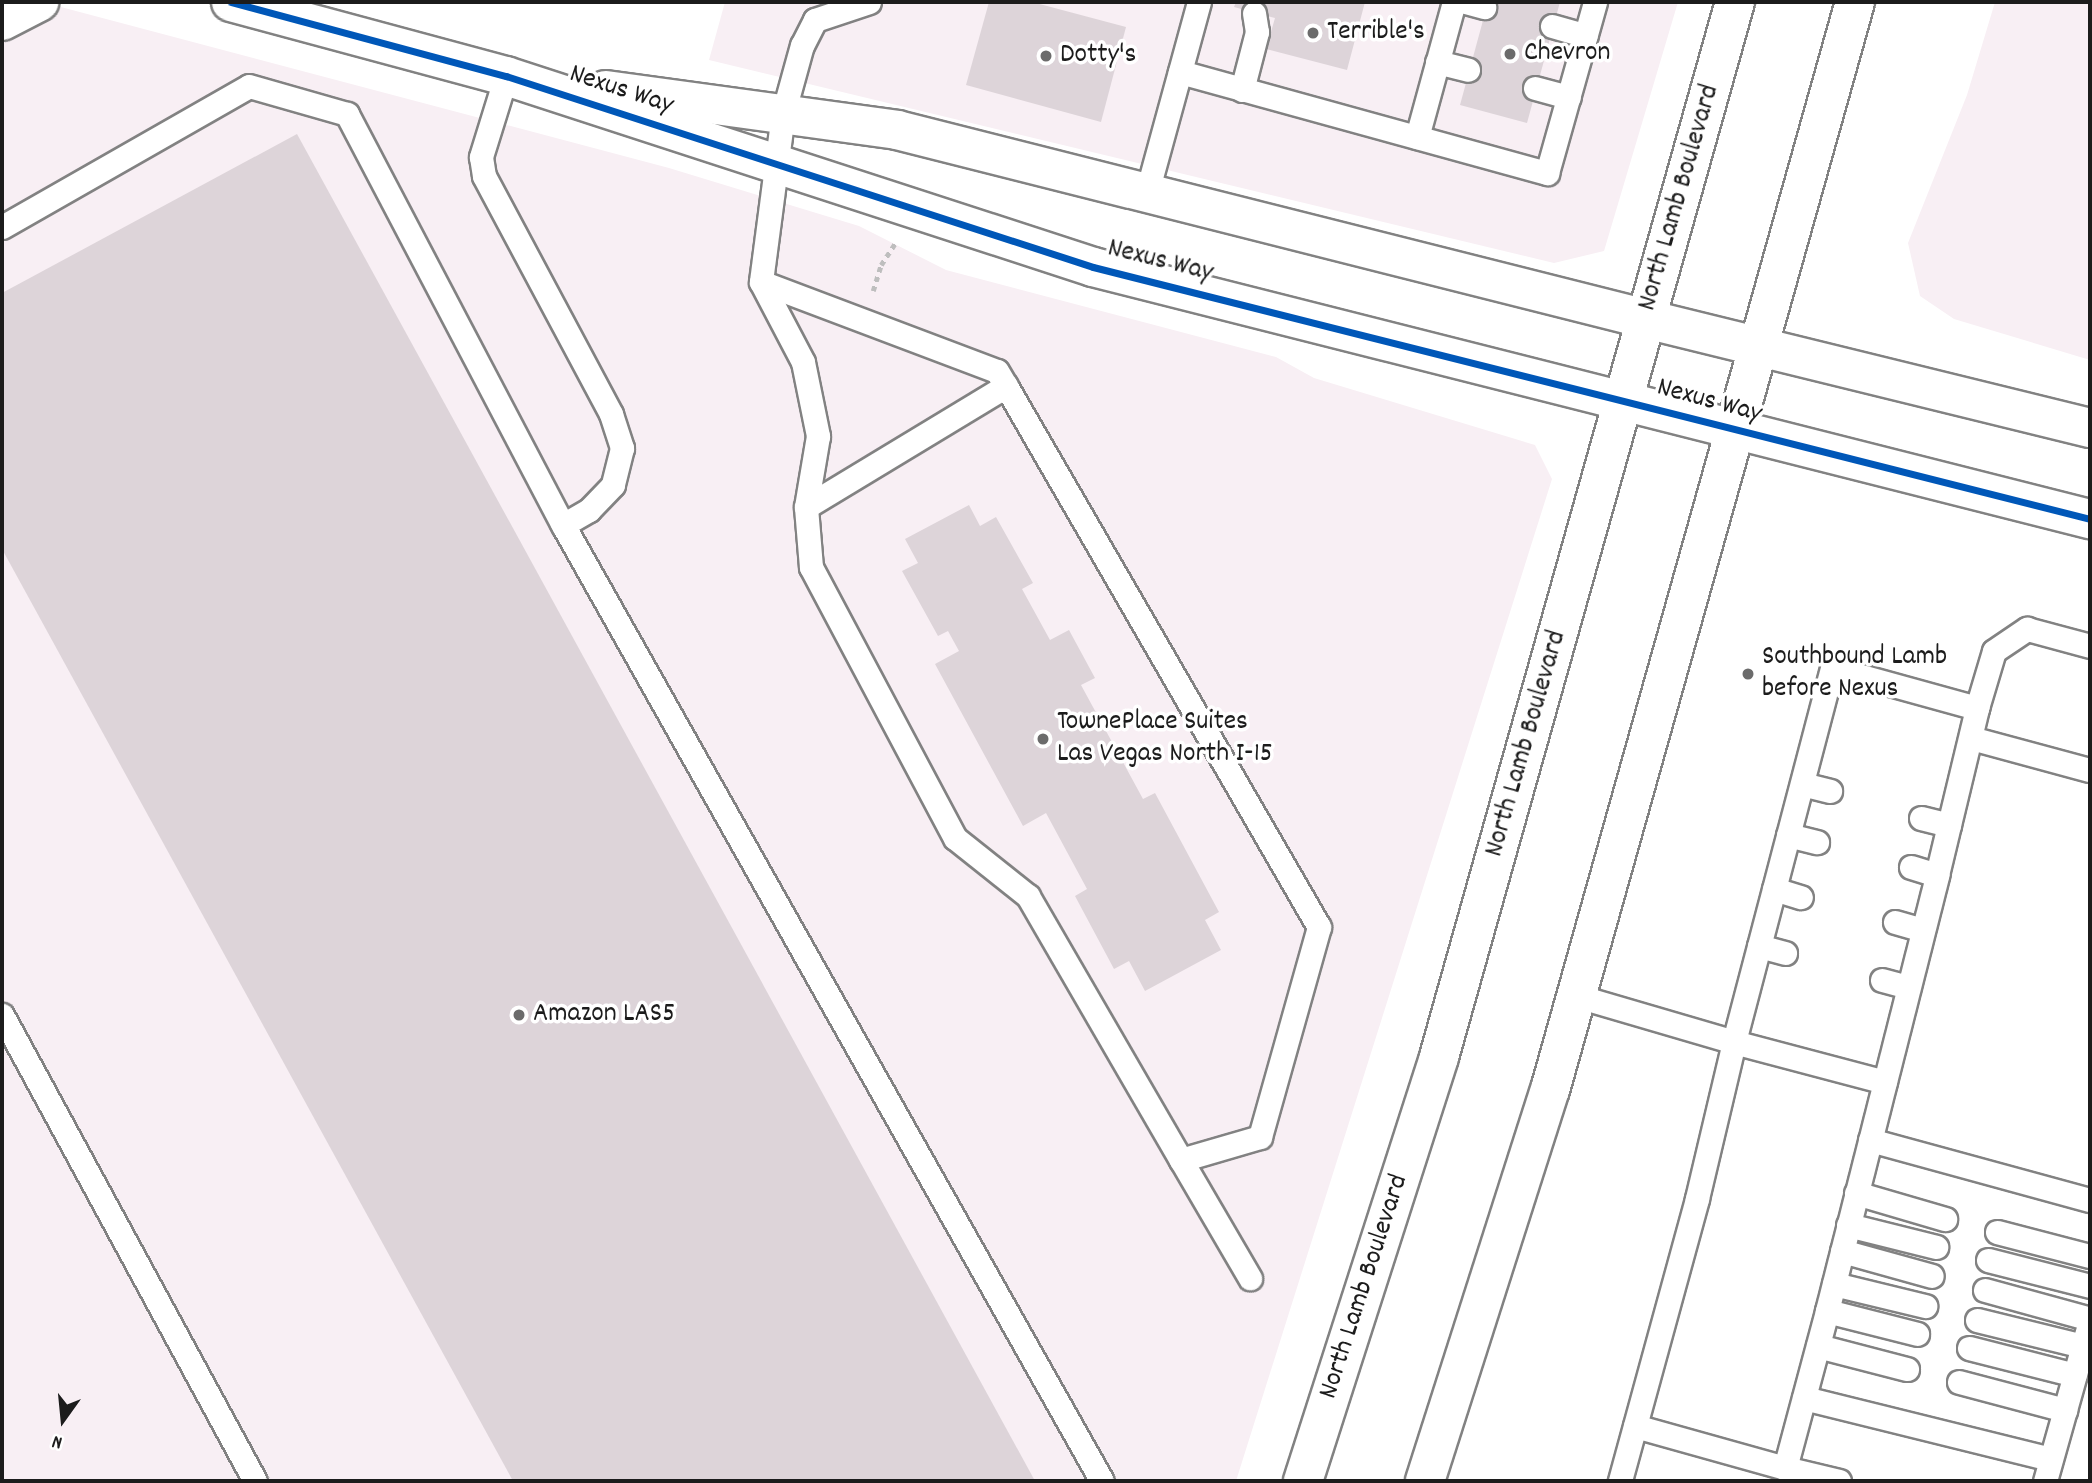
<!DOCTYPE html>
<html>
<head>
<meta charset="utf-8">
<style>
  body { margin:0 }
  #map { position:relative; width:2092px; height:1483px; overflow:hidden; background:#fff; font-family:Dekko,sans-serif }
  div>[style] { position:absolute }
  .built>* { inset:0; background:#f8eff4 }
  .building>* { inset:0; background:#ddd4d9 }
  .path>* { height:4.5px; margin-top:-2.25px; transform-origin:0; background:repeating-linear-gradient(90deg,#bebebe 0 5px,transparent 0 10px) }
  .roads { filter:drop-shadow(2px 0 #828282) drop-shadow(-2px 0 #828282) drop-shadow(0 2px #828282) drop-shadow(0 -2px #828282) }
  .lane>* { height:23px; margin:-11.5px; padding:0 11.5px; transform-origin:11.5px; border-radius:11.5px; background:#fff }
  .street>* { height:38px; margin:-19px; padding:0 19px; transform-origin:19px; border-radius:19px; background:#fff }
  .secondary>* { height:38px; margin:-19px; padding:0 19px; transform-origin:19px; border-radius:19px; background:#fff }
  .cycleway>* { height:7px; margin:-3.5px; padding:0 3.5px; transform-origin:3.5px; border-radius:3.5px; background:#0057b8 }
  .dots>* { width:19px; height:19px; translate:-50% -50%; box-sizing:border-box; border:4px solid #fff; border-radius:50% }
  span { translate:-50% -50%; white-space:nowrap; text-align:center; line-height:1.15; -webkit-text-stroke:7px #fff; paint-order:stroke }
  .poi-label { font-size:28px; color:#1c1c1c }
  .left { translate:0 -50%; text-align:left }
  .street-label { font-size:28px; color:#1c1c1c }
  .frame { position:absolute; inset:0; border:4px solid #1c1c1c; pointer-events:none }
  .north { position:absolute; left:28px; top:1385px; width:70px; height:70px; -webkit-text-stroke:5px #fff; paint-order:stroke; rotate:195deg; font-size:19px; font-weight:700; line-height:28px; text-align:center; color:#1c1c1c }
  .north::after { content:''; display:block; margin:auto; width:24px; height:32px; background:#1c1c1c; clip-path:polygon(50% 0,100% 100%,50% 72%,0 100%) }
</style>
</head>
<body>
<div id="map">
  <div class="built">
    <div style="clip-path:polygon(2px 2px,42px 2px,669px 168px,859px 226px,946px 270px,1276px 357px,1314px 378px,1535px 445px,1552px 479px,1236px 1481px,2px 1481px)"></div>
    <div style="clip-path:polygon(725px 2px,1678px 2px,1604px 251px,1554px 263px,709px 60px)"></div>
    <div style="clip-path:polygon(1995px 2px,2090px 2px,2090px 360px,1954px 319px,1920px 296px,1908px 243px,1967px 95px)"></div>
  </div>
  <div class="building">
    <div style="clip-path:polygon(989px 2px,1032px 2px,1126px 27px,1101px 122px,966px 85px)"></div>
    <div style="clip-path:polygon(1236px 2px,1365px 2px,1347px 70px,1266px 49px,1275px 18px,1234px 7px)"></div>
    <div style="clip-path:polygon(1488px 2px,1560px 2px,1527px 123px,1460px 105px)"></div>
    <div style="clip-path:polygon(297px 134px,1035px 1481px,513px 1481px,2px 549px,2px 293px)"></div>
    <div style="clip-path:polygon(969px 505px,980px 526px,996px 517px,1033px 583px,1022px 589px,1050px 640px,1069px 630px,1095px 678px,1081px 685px,1143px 799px,1155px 793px,1219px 912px,1205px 920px,1221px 950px,1145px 991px,1129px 961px,1114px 969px,1075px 896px,1087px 889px,1046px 813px,1023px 826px,935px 664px,959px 651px,948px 631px,938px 636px,902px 571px,918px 563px,905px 539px)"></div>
  </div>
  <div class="path">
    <div style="left:873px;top:291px;width:27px;rotate:-73deg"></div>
    <div style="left:881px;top:265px;width:27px;rotate:-57deg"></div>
  </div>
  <div class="roads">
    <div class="lane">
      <div style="left:869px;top:2px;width:57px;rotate:161.6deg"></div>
      <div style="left:815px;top:20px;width:28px;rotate:117deg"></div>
      <div style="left:802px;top:45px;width:72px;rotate:105.4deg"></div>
      <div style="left:783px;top:114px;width:169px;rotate:97.5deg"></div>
      <div style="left:761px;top:282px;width:252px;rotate:20.7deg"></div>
      <div style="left:997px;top:371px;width:17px;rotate:59deg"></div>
      <div style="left:1006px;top:386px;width:625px;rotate:59.95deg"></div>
      <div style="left:1319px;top:927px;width:218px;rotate:105.7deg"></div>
      <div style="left:1260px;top:1137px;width:82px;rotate:163.8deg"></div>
      <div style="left:1181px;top:1160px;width:305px;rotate:-120.1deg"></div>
      <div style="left:1028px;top:896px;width:93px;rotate:-141.5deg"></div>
      <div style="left:955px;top:838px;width:307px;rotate:-118deg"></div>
      <div style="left:811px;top:567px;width:60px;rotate:-94.8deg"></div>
      <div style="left:806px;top:507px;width:234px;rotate:-31.2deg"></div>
      <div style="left:1465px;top:2px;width:20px;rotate:15deg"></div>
      <div style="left:1552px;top:26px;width:35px;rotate:16deg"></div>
      <div style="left:1437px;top:62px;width:32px;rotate:14deg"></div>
      <div style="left:1180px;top:72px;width:381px;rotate:15.4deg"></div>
      <div style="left:1547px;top:173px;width:178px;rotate:-74.3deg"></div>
      <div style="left:506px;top:76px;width:85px;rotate:107.2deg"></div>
      <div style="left:481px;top:157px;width:19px;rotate:81deg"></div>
      <div style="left:484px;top:176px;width:270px;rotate:61.9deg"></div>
      <div style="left:611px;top:414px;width:36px;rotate:72deg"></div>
      <div style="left:622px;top:448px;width:38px;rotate:104deg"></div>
      <div style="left:613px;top:485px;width:35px;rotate:134deg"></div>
      <div style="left:589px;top:510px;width:30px;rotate:150deg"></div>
      <div style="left:1535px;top:88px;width:35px;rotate:15deg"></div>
      <div style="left:1242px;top:90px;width:60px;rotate:-75.5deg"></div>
      <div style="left:1257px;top:32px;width:19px;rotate:-99deg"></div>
      <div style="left:1417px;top:137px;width:140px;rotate:-74.7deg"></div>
      <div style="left:1147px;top:192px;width:197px;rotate:-74.7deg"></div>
      <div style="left:2px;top:227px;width:284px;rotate:-29.7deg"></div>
      <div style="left:249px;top:86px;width:102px;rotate:15.9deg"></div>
      <div style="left:347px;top:114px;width:464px;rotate:62.3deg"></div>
      <div style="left:563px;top:525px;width:1097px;rotate:60.59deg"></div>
      <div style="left:761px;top:282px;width:90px;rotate:62.3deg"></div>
      <div style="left:803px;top:362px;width:76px;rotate:78.5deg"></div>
      <div style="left:818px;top:436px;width:72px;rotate:99.6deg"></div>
      <div style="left:1977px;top:708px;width:59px;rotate:-73.4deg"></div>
      <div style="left:1994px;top:651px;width:40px;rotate:-34deg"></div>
      <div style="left:2027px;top:629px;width:65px;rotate:15.1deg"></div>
      <div style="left:1971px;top:738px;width:123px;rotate:15.1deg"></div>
      <div style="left:1802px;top:784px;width:29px;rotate:14deg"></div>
      <div style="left:1921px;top:818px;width:29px;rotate:14deg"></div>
      <div style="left:1788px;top:835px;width:30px;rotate:14deg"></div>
      <div style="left:1911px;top:867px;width:27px;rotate:17deg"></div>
      <div style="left:1774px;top:889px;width:28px;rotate:17deg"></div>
      <div style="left:1895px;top:922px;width:29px;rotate:16deg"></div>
      <div style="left:1759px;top:946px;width:27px;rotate:15deg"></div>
      <div style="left:1882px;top:980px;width:27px;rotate:15deg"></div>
      <div style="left:1577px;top:996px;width:164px;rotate:16.3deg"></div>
      <div style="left:1734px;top:1042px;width:161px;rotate:103.3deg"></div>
      <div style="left:1697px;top:1199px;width:292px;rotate:105.3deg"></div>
      <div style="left:2px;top:1015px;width:530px;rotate:61.5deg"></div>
      <div style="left:1870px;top:1140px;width:228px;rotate:15.3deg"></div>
      <div style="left:1181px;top:1160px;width:137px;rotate:59.7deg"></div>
      <div style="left:1856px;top:1193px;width:93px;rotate:16.3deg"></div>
      <div style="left:1848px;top:1225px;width:91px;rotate:14deg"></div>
      <div style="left:1997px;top:1232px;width:96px;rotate:14.5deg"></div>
      <div style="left:1842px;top:1251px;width:93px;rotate:15.5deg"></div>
      <div style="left:1988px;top:1260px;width:105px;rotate:14.3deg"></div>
      <div style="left:1834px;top:1284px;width:94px;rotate:13.6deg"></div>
      <div style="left:1985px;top:1290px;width:109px;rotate:15.4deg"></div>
      <div style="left:1827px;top:1311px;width:93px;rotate:14.3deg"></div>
      <div style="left:1977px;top:1320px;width:109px;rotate:13.8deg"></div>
      <div style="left:1818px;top:1346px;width:92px;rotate:14.5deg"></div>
      <div style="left:1969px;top:1348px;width:109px;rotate:14.3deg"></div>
      <div style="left:1959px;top:1382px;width:110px;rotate:14.8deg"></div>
      <div style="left:1804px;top:1398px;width:254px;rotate:13.9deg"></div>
      <div style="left:1635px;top:1426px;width:156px;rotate:15.6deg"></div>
      <div style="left:1839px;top:1481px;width:56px;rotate:-166.5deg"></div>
      <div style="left:1785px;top:1468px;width:163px;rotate:-75deg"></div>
      <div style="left:1827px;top:1311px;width:450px;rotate:-75.8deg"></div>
      <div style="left:1937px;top:875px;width:172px;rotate:-76.5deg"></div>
      <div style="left:1977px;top:708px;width:150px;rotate:-164.6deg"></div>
      <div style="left:1832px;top:668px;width:387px;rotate:104.7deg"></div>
      <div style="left:1734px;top:1042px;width:156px;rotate:14.8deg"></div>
      <div style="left:2045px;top:1481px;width:166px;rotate:-74.3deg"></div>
    </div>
    <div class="street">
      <div style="left:231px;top:2px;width:285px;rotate:15.1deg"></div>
      <div style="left:506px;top:76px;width:617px;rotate:18.02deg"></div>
      <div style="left:1093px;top:267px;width:547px;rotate:14.19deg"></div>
      <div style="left:2px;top:21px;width:42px;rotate:-27.2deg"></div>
      <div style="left:606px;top:90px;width:294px;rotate:7.8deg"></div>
      <div style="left:897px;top:130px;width:772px;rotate:14.16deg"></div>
    </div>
    <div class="secondary">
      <div style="left:1646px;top:319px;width:457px;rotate:13.8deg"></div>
      <div style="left:1623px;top:401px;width:482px;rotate:14.2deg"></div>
      <div style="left:1303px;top:1481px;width:445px;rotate:-72.2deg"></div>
      <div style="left:1439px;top:1057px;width:1096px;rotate:-74.33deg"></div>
      <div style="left:1425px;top:1481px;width:410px;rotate:-72.3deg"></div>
      <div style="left:1550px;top:1090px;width:1130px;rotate:-74.34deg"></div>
    </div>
  </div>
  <div class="cycleway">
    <div style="left:231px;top:2px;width:285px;rotate:15.1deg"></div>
    <div style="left:506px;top:76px;width:617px;rotate:18.02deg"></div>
    <div style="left:1093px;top:267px;width:1028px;rotate:14.18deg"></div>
  </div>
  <div class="dots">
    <div style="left:1313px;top:33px;background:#6b6b6b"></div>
    <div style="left:1510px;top:54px;background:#6b6b6b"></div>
    <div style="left:1046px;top:56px;background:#6b6b6b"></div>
    <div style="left:1748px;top:674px;background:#6b6b6b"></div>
    <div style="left:1043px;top:739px;background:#6b6b6b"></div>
    <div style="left:519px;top:1015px;background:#6b6b6b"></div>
  </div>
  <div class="poi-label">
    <span class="left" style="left:1327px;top:33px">Terrible's</span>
    <span class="left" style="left:1524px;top:54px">Chevron</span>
    <span class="left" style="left:1060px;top:56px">Dotty's</span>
    <span class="left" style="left:1762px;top:674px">Southbound Lamb<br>before Nexus</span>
    <span class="left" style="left:1057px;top:739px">TownePlace Suites<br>Las Vegas North I-15</span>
    <span class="left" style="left:533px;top:1015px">Amazon LAS5</span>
  </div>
  <div class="street-label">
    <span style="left:621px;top:91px;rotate:18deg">Nexus Way</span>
    <span style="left:1680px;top:198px;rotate:-74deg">North Lamb Boulevard</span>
    <span style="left:1160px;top:262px;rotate:14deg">Nexus Way</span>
    <span style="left:1709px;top:402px;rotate:15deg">Nexus Way</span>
    <span style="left:1527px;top:744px;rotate:-74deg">North Lamb Boulevard</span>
    <span style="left:1365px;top:1287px;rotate:-72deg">North Lamb Boulevard</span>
  </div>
  <div class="frame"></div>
  <div class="north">N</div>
</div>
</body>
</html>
